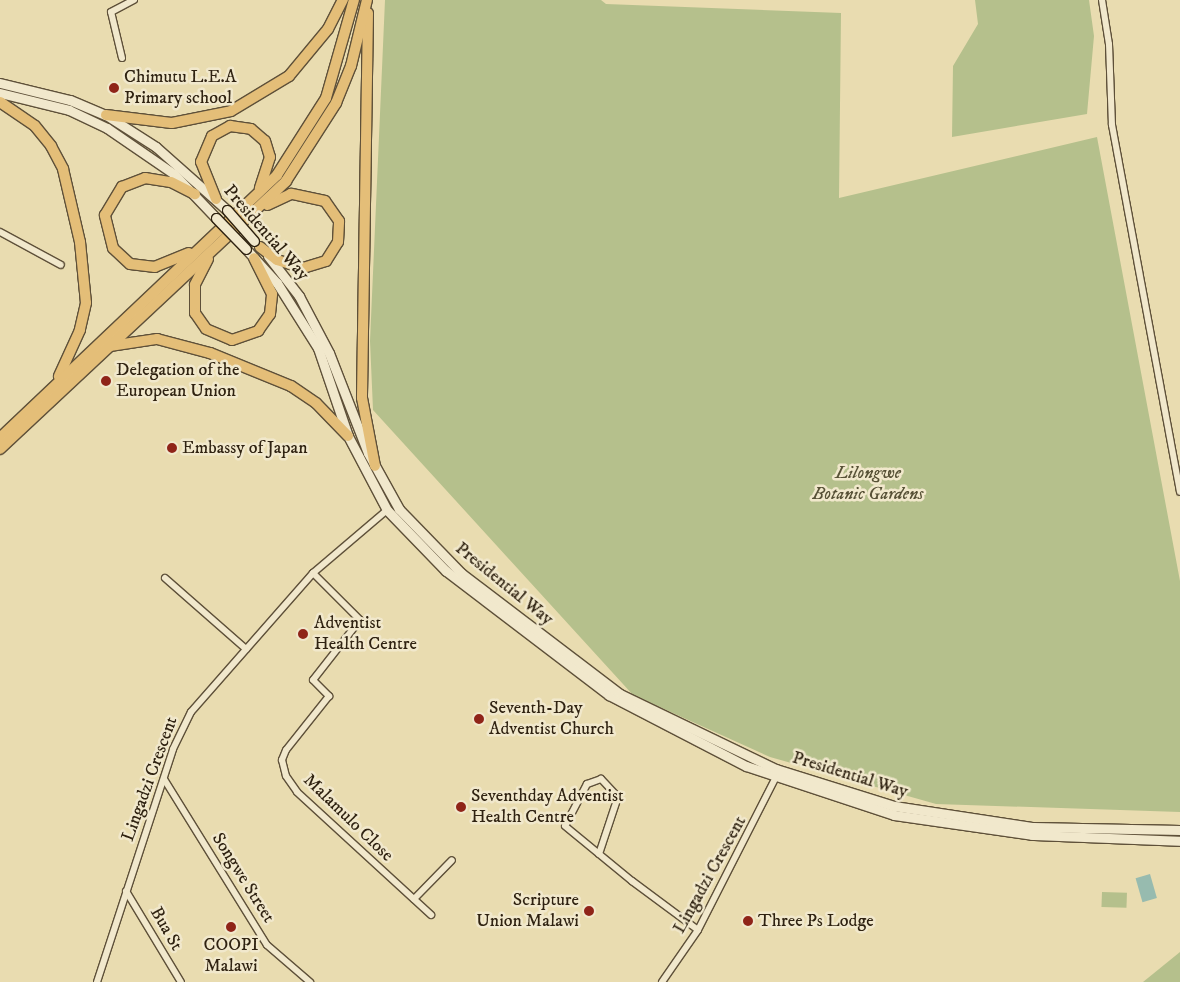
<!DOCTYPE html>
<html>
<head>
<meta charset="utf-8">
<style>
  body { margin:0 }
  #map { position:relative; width:1180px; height:982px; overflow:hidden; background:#e9dcb0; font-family:"IM FELL DW Pica",serif }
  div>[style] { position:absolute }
  .green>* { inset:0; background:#b5c08c; transform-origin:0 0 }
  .water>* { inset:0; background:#97bbaf; transform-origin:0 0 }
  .roads { filter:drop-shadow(1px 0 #5e5039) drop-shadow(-1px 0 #5e5039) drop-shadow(0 1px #5e5039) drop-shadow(0 -1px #5e5039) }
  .minor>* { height:6px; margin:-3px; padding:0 3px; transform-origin:3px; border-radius:3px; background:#f1e8cc }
  .secondary>* { height:9px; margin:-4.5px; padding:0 4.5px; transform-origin:4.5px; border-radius:4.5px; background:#f1e8cc }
  .trunk>* { height:10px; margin:-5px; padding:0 5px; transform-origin:5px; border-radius:5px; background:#e4be78 }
  .bridges { filter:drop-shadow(1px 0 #2f2211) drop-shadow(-1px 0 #2f2211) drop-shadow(0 1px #2f2211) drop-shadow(0 -1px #2f2211) }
  .secondary-bridge>* { height:9px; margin:-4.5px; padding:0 4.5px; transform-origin:4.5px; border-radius:4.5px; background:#f1e8cc }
  .dots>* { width:14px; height:14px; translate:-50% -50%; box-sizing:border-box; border:2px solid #f1e8cc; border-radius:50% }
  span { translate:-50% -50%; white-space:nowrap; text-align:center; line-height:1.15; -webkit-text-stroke:5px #f1e8cc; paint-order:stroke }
  .poi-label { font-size:18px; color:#2f2211 }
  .left { translate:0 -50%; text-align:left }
  .right { translate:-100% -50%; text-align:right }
  .street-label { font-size:18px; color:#2f2211 }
  .park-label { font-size:18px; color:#575136; font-style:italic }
</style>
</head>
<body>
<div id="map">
  <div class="green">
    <div style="clip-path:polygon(385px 0,601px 0,606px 4px,841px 13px,839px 198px,1097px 137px,1180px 581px,1180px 812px,936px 804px,770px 757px,633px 695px,373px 410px,370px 341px)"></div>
    <div style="clip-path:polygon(975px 0,1089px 0,1094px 36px,1087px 114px,952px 137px,953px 66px,978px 24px)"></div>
    <div style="left:1102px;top:892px;width:25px;height:15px;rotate:2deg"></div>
    <div style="clip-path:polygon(1180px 952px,1180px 982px,1143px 982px)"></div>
  </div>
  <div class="water">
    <div style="left:1150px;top:874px;width:25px;height:15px;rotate:74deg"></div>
  </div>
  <div class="roads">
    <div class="minor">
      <div style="left:1102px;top:0;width:45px;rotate:81deg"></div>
      <div style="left:1109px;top:44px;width:81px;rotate:87.9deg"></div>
      <div style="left:1112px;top:125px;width:373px;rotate:79.5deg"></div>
      <div style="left:122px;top:58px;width:47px;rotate:-103.4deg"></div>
      <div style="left:111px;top:12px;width:26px;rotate:-28deg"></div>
      <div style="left:0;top:232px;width:69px;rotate:28.4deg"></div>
      <div style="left:313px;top:573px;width:66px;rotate:45deg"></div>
      <div style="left:360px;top:620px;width:76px;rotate:128.1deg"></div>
      <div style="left:313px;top:680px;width:23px;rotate:45deg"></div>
      <div style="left:329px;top:696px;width:69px;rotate:128.5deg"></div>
      <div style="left:286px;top:750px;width:11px;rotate:112deg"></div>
      <div style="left:282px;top:760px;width:16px;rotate:76deg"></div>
      <div style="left:286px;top:776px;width:19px;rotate:55deg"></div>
      <div style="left:297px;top:792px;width:182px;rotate:42.5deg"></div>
      <div style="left:165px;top:578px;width:108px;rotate:41.2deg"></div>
      <div style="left:164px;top:779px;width:195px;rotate:58.2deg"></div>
      <div style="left:267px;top:945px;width:57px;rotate:40.7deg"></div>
      <div style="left:599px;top:854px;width:60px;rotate:-71.6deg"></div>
      <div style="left:618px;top:797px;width:25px;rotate:-133deg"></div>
      <div style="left:601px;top:779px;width:15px;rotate:160deg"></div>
      <div style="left:587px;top:784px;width:47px;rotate:117.6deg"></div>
      <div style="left:565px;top:826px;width:87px;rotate:39.4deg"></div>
      <div style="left:632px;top:881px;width:82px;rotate:36.6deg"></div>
      <div style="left:126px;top:891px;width:106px;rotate:58.9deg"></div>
      <div style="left:414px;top:899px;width:54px;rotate:-45.7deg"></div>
      <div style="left:97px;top:982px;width:245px;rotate:-71.9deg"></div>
      <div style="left:173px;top:749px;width:41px;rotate:-64.1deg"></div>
      <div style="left:191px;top:712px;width:185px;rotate:-48.7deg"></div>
      <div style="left:313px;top:573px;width:97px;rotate:-40.4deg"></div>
      <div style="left:662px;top:982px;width:63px;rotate:-55.3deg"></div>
      <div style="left:698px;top:930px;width:172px;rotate:-63deg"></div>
    </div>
    <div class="secondary">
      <div style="left:0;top:83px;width:72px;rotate:13.7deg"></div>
      <div style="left:70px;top:100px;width:39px;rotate:23deg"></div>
      <div style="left:106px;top:115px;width:59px;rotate:32.6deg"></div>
      <div style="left:156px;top:147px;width:95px;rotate:41.6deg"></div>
      <div style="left:0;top:93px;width:71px;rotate:13.8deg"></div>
      <div style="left:69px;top:110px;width:42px;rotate:25.3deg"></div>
      <div style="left:107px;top:128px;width:81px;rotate:34.5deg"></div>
      <div style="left:174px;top:174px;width:61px;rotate:46.3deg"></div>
      <div style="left:246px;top:249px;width:46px;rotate:47.6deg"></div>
      <div style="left:277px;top:283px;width:77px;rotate:57.8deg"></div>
      <div style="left:318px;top:348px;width:93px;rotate:71.2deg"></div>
      <div style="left:348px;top:436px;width:84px;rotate:62.2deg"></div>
      <div style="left:387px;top:510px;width:85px;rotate:46deg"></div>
      <div style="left:446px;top:571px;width:205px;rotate:37.3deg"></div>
      <div style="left:609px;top:695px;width:154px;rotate:27.4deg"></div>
      <div style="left:746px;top:766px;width:156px;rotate:18.3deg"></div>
      <div style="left:894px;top:815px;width:139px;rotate:8.2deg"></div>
      <div style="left:1032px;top:835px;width:148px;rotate:2.3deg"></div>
      <div style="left:268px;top:256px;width:51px;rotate:52.2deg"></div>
      <div style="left:299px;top:296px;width:64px;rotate:62.2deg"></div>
      <div style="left:329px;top:353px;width:107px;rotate:68.7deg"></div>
      <div style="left:368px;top:453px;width:64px;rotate:61deg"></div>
      <div style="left:399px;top:509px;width:89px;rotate:45.9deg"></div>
      <div style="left:461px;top:573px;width:200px;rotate:37.3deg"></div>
      <div style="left:620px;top:694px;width:173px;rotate:25.7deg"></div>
      <div style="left:776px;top:769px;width:124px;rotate:17.4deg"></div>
      <div style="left:894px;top:806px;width:141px;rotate:8.6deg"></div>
      <div style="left:1033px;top:827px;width:147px;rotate:1.2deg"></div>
    </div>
    <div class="trunk">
      <div style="left:368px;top:13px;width:385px;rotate:90.9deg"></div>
      <div style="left:362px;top:398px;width:69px;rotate:79.2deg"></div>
      <div style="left:0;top:102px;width:42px;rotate:34.4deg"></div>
      <div style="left:35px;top:126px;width:26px;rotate:51deg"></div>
      <div style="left:51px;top:146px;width:26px;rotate:62deg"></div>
      <div style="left:63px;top:169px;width:75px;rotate:76.9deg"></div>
      <div style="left:80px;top:242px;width:61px;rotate:84.4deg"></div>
      <div style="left:86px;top:303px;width:28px;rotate:103deg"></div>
      <div style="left:80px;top:330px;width:51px;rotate:114.5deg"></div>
      <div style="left:106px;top:115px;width:66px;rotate:6.9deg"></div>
      <div style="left:172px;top:123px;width:60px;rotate:-11.5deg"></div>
      <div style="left:231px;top:111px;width:68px;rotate:-31.1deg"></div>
      <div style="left:289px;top:76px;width:61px;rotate:-50.3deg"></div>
      <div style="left:328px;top:29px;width:33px;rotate:-63deg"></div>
      <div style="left:216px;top:199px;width:40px;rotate:-112deg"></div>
      <div style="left:201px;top:162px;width:28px;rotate:-67deg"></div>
      <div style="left:212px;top:136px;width:21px;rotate:-29deg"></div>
      <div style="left:230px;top:126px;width:21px;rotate:8deg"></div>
      <div style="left:251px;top:129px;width:18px;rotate:41deg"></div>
      <div style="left:265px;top:141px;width:17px;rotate:73deg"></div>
      <div style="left:270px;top:157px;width:33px;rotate:108deg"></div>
      <div style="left:260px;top:247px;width:21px;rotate:37deg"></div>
      <div style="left:277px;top:260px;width:27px;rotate:17deg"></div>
      <div style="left:303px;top:268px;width:24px;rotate:-17deg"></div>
      <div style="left:326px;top:261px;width:22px;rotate:-58deg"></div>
      <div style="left:338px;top:242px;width:21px;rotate:-87deg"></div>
      <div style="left:339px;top:221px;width:24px;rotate:-125deg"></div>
      <div style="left:325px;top:201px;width:35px;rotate:-168deg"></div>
      <div style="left:291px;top:194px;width:26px;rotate:155deg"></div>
      <div style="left:189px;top:253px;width:37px;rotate:158deg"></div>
      <div style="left:155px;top:267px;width:25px;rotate:-173deg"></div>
      <div style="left:130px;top:264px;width:23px;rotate:-137deg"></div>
      <div style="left:113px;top:248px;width:34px;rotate:-104deg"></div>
      <div style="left:105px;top:215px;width:33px;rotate:-59deg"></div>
      <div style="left:122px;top:187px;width:25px;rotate:-21deg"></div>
      <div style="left:145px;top:178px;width:26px;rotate:9deg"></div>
      <div style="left:171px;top:182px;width:27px;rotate:27deg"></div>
      <div style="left:208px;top:259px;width:29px;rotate:117deg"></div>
      <div style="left:195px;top:285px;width:28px;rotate:90deg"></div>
      <div style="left:195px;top:313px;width:19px;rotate:55deg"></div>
      <div style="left:206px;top:329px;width:28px;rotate:23deg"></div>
      <div style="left:232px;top:340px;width:28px;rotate:-19deg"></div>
      <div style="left:258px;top:331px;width:21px;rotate:-55deg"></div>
      <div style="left:270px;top:314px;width:20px;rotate:-84deg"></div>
      <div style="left:272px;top:294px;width:40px;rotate:-116.6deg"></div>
      <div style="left:110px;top:346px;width:48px;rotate:-8.5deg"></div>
      <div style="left:157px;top:339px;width:55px;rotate:14.8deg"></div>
      <div style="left:210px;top:353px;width:87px;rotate:22.2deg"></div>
      <div style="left:291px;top:386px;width:30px;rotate:34deg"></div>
      <div style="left:316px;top:403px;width:46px;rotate:45.9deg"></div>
      <div style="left:0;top:438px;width:382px;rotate:-43.5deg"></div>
      <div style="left:277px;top:175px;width:91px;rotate:-57.5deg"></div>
      <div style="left:326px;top:98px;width:102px;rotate:-74.1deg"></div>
      <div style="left:0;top:449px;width:392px;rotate:-43.1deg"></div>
      <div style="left:286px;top:181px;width:93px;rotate:-57.3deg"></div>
      <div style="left:336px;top:103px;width:40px;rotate:-68deg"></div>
      <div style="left:351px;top:66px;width:68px;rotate:-76.4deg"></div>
    </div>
  </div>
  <div class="bridges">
    <div class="secondary-bridge">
      <div style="left:227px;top:210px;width:41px;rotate:48.9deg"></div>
      <div style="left:216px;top:218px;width:43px;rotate:45.9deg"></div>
    </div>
  </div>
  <div class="dots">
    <div style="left:114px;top:88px;background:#8f2418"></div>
    <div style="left:106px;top:381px;background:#8f2418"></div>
    <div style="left:172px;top:448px;background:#8f2418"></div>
    <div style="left:303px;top:634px;background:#8f2418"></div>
    <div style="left:479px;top:719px;background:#8f2418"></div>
    <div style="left:461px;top:807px;background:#8f2418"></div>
    <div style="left:589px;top:911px;background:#8f2418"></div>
    <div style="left:748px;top:921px;background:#8f2418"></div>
    <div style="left:231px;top:927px;background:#8f2418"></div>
  </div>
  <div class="poi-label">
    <span class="left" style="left:124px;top:88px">Chimutu L.E.A<br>Primary school</span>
    <span class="left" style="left:116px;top:381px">Delegation of the<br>European Union</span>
    <span class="left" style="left:182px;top:448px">Embassy of Japan</span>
    <span class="left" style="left:314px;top:634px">Adventist<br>Health Centre</span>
    <span class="left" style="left:489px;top:719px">Seventh-Day<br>Adventist Church</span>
    <span class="left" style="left:471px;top:807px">Seventhday Adventist<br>Health Centre</span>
    <span class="right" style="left:579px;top:911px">Scripture<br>Union Malawi</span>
    <span class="left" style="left:758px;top:921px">Three Ps Lodge</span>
    <span style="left:231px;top:956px">COOPI<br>Malawi</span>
  </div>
  <div class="street-label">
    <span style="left:266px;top:233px;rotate:49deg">Presidential Way</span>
    <span style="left:504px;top:584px;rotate:39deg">Presidential Way</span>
    <span style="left:850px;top:775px;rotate:17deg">Presidential Way</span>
    <span style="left:150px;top:779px;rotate:-70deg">Lingadzi Crescent</span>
    <span style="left:348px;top:818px;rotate:44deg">Malamulo Close</span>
    <span style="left:710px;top:875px;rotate:-61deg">Lingadzi Crescent</span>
    <span style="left:243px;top:878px;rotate:58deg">Songwe Street</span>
    <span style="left:166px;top:929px;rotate:60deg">Bua St</span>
  </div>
  <div class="park-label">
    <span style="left:868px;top:484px">Lilongwe<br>Botanic Gardens</span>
  </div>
</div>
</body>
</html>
